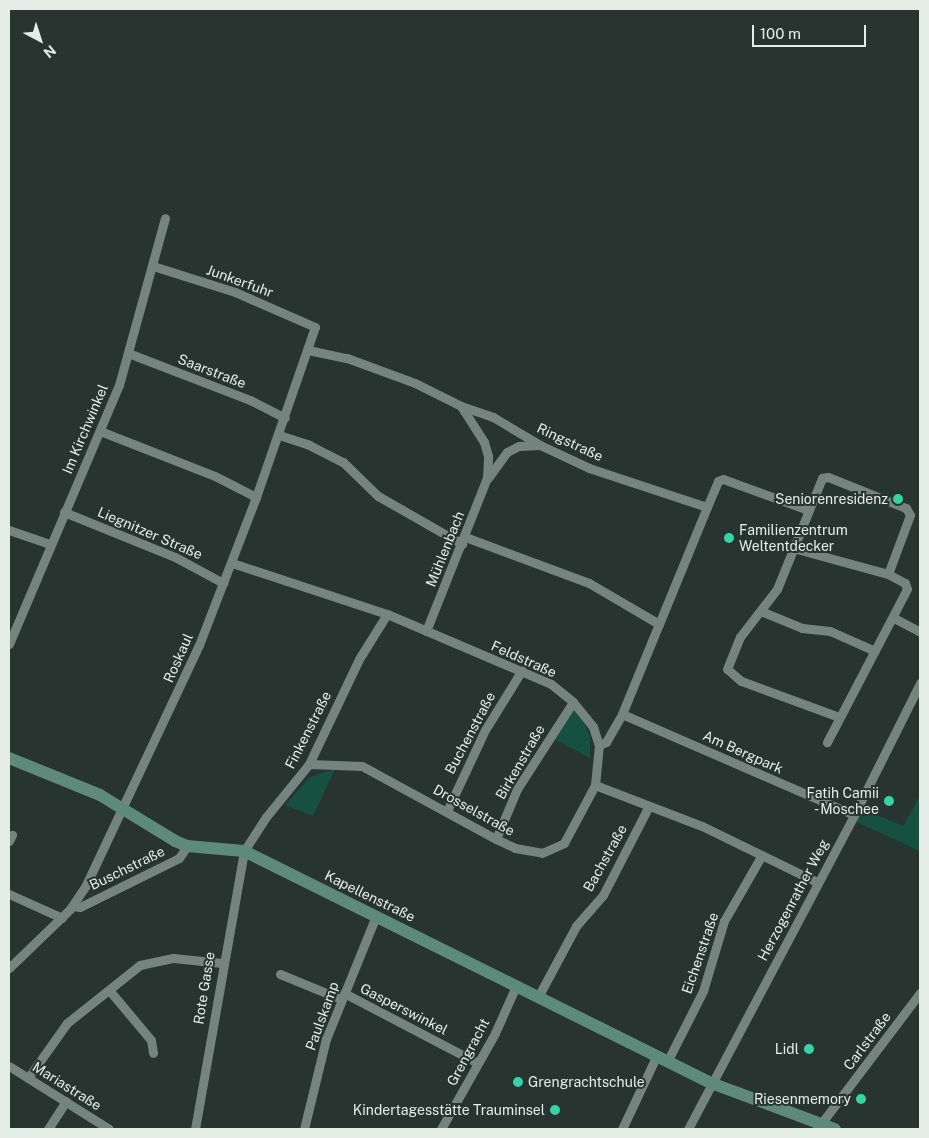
<!DOCTYPE html>
<html>
<head>
<meta charset="utf-8">
<style>
  body { margin:0 }
  #map { position:relative; width:929px; height:1138px; overflow:hidden; background:#27342f; font-family:"Public Sans",sans-serif }
  div>[style] { position:absolute }
  .green>* { inset:0; background:#16503e }
  .street>* { height:9px; margin:-4.5px; padding:0 4.5px; transform-origin:4.5px; border-radius:4.5px; background:#75847e }
  .secondary>* { height:12px; margin:-6px; padding:0 6px; transform-origin:6px; border-radius:6px; background:#5e8a7c }
  .dots>* { width:14px; height:14px; translate:-50% -50%; box-sizing:border-box; border:2px solid #27342f; border-radius:50% }
  span { translate:-50% -50%; white-space:nowrap; text-align:center; line-height:1.15; -webkit-text-stroke:4px #27342f; paint-order:stroke }
  .street-label { font-size:14px; color:#e4ece8 }
  .poi-label { font-size:14px; color:#e4ece8 }
  .right { translate:-100% -50%; text-align:right }
  .left { translate:0 -50%; text-align:left }
  .frame { position:absolute; inset:0; border:10px solid #e4ece8; pointer-events:none }
  .north { position:absolute; left:15px; top:15px; width:50px; height:50px; -webkit-text-stroke:4px #27342f; paint-order:stroke; rotate:140deg; font-size:14px; font-weight:700; line-height:20px; text-align:center; color:#e4ece8 }
  .north::after { content:''; display:block; margin:auto; width:18px; height:22px; background:#e4ece8; clip-path:polygon(50% 0,100% 100%,50% 72%,0 100%) }
  .scale { position:absolute; left:752px; top:25px; width:114px; height:22px; box-sizing:border-box; border:2px solid #e4ece8; border-top:0; padding-left:6px; font-size:15px; line-height:18px; white-space:nowrap; color:#e4ece8; -webkit-text-stroke:4px #27342f; paint-order:stroke }
</style>
</head>
<body>
<div id="map">
  <div class="green">
    <div style="clip-path:polygon(573px 709px,585px 724px,590px 737px,590px 758px,552px 738px)"></div>
    <div style="clip-path:polygon(335px 769px,313px 816px,285px 805px,310px 777px)"></div>
    <div style="clip-path:polygon(920px 795px,920px 851px,854px 821px,860px 808px,903px 826px)"></div>
  </div>
  <div class="street">
    <div style="left:308px;top:350px;width:40px;rotate:12deg"></div>
    <div style="left:347px;top:358px;width:72px;rotate:20.2deg"></div>
    <div style="left:415px;top:383px;width:51px;rotate:26.6deg"></div>
    <div style="left:461px;top:406px;width:34px;rotate:19deg"></div>
    <div style="left:493px;top:417px;width:55px;rotate:30.8deg"></div>
    <div style="left:540px;top:445px;width:54px;rotate:25.1deg"></div>
    <div style="left:589px;top:468px;width:124px;rotate:18.3deg"></div>
    <div style="left:707px;top:507px;width:126px;rotate:112.3deg"></div>
    <div style="left:659px;top:624px;width:81px;rotate:-149.6deg"></div>
    <div style="left:589px;top:583px;width:132px;rotate:-159.6deg"></div>
    <div style="left:128px;top:353px;width:131px;rotate:21.1deg"></div>
    <div style="left:250px;top:400px;width:39px;rotate:27deg"></div>
    <div style="left:100px;top:431px;width:123px;rotate:21.4deg"></div>
    <div style="left:215px;top:476px;width:46px;rotate:27.1deg"></div>
    <div style="left:279px;top:435px;width:32px;rotate:18deg"></div>
    <div style="left:309px;top:445px;width:38px;rotate:27deg"></div>
    <div style="left:343px;top:462px;width:49px;rotate:44.2deg"></div>
    <div style="left:378px;top:496px;width:97px;rotate:29.7deg"></div>
    <div style="left:488px;top:478px;width:32px;rotate:-54deg"></div>
    <div style="left:507px;top:452px;width:13px;rotate:-27deg"></div>
    <div style="left:519px;top:446px;width:21px;rotate:-3deg"></div>
    <div style="left:707px;top:507px;width:28px;rotate:-67deg"></div>
    <div style="left:718px;top:481px;width:5px;rotate:-22deg"></div>
    <div style="left:723px;top:479px;width:90px;rotate:20deg"></div>
    <div style="left:64px;top:512px;width:120px;rotate:22.1deg"></div>
    <div style="left:175px;top:557px;width:55px;rotate:28.4deg"></div>
    <div style="left:9px;top:530px;width:43px;rotate:18.9deg"></div>
    <div style="left:793px;top:548px;width:98px;rotate:15.3deg"></div>
    <div style="left:888px;top:574px;width:19px;rotate:28deg"></div>
    <div style="left:905px;top:583px;width:6px;rotate:72deg"></div>
    <div style="left:907px;top:589px;width:173px;rotate:117.6deg"></div>
    <div style="left:232px;top:563px;width:163px;rotate:18.2deg"></div>
    <div style="left:387px;top:614px;width:178px;rotate:23.1deg"></div>
    <div style="left:551px;top:684px;width:28px;rotate:39deg"></div>
    <div style="left:573px;top:702px;width:32px;rotate:51deg"></div>
    <div style="left:593px;top:727px;width:19px;rotate:72deg"></div>
    <div style="left:599px;top:745px;width:40px;rotate:95.7deg"></div>
    <div style="left:763px;top:612px;width:42px;rotate:22.3deg"></div>
    <div style="left:802px;top:628px;width:28px;rotate:6deg"></div>
    <div style="left:830px;top:631px;width:49px;rotate:24deg"></div>
    <div style="left:894px;top:618px;width:30px;rotate:28deg"></div>
    <div style="left:426px;top:631px;width:165px;rotate:-68.3deg"></div>
    <div style="left:487px;top:478px;width:22px;rotate:-87deg"></div>
    <div style="left:488px;top:456px;width:15px;rotate:-106deg"></div>
    <div style="left:484px;top:442px;width:43px;rotate:-122.6deg"></div>
    <div style="left:9px;top:644px;width:281px;rotate:-67deg"></div>
    <div style="left:119px;top:385px;width:173px;rotate:-74.6deg"></div>
    <div style="left:622px;top:714px;width:253px;rotate:23.5deg"></div>
    <div style="left:839px;top:717px;width:104px;rotate:-159.8deg"></div>
    <div style="left:741px;top:681px;width:18px;rotate:-139deg"></div>
    <div style="left:727px;top:669px;width:35px;rotate:-68deg"></div>
    <div style="left:740px;top:637px;width:61px;rotate:-52.4deg"></div>
    <div style="left:777px;top:589px;width:120px;rotate:-67.9deg"></div>
    <div style="left:822px;top:478px;width:6px;rotate:-9deg"></div>
    <div style="left:828px;top:477px;width:84px;rotate:21.7deg"></div>
    <div style="left:906px;top:508px;width:8px;rotate:60deg"></div>
    <div style="left:910px;top:515px;width:63px;rotate:110.4deg"></div>
    <div style="left:599px;top:745px;width:8px;rotate:-23deg"></div>
    <div style="left:606px;top:742px;width:32px;rotate:-60deg"></div>
    <div style="left:622px;top:714px;width:97px;rotate:-67.7deg"></div>
    <div style="left:309px;top:764px;width:53px;rotate:2.2deg"></div>
    <div style="left:362px;top:766px;width:153px;rotate:28.6deg"></div>
    <div style="left:496px;top:839px;width:21px;rotate:25deg"></div>
    <div style="left:515px;top:848px;width:27px;rotate:10deg"></div>
    <div style="left:542px;top:853px;width:24px;rotate:-24deg"></div>
    <div style="left:564px;top:843px;width:66px;rotate:-61.9deg"></div>
    <div style="left:595px;top:785px;width:115px;rotate:21deg"></div>
    <div style="left:702px;top:826px;width:128px;rotate:26deg"></div>
    <div style="left:447px;top:811px;width:89px;rotate:-64.9deg"></div>
    <div style="left:485px;top:730px;width:70px;rotate:-58.3deg"></div>
    <div style="left:496px;top:839px;width:54px;rotate:-67.2deg"></div>
    <div style="left:517px;top:789px;width:103px;rotate:-57.2deg"></div>
    <div style="left:9px;top:841px;width:7px;rotate:-63deg"></div>
    <div style="left:9px;top:894px;width:58px;rotate:24.4deg"></div>
    <div style="left:73px;top:906px;width:7px;rotate:8deg"></div>
    <div style="left:80px;top:907px;width:110px;rotate:-26.3deg"></div>
    <div style="left:179px;top:858px;width:14px;rotate:-56deg"></div>
    <div style="left:9px;top:968px;width:85px;rotate:-44deg"></div>
    <div style="left:70px;top:909px;width:29px;rotate:-56deg"></div>
    <div style="left:86px;top:885px;width:265px;rotate:-64.8deg"></div>
    <div style="left:199px;top:645px;width:159px;rotate:-68.9deg"></div>
    <div style="left:256px;top:497px;width:180px;rotate:-70.9deg"></div>
    <div style="left:315px;top:327px;width:87px;rotate:-156.4deg"></div>
    <div style="left:235px;top:292px;width:86px;rotate:-162.4deg"></div>
    <div style="left:280px;top:974px;width:66px;rotate:22.3deg"></div>
    <div style="left:109px;top:990px;width:65px;rotate:50deg"></div>
    <div style="left:151px;top:1040px;width:13px;rotate:81deg"></div>
    <div style="left:344px;top:993px;width:151px;rotate:27.6deg"></div>
    <div style="left:538px;top:997px;width:81px;rotate:-61.8deg"></div>
    <div style="left:576px;top:926px;width:41px;rotate:-48.9deg"></div>
    <div style="left:603px;top:895px;width:98px;rotate:-62.7deg"></div>
    <div style="left:667px;top:1062px;width:80px;rotate:-63.1deg"></div>
    <div style="left:703px;top:991px;width:73px;rotate:-73.3deg"></div>
    <div style="left:724px;top:921px;width:76px;rotate:-60.1deg"></div>
    <div style="left:9px;top:1066px;width:118px;rotate:32.2deg"></div>
    <div style="left:28px;top:1078px;width:67px;rotate:-54.7deg"></div>
    <div style="left:67px;top:1023px;width:93px;rotate:-38.5deg"></div>
    <div style="left:140px;top:965px;width:34px;rotate:-12deg"></div>
    <div style="left:173px;top:958px;width:49px;rotate:5.8deg"></div>
    <div style="left:48px;top:1129px;width:33px;rotate:-57deg"></div>
    <div style="left:195px;top:1129px;width:282px;rotate:-80deg"></div>
    <div style="left:244px;top:851px;width:40px;rotate:-57.1deg"></div>
    <div style="left:266px;top:817px;width:68px;rotate:-50.9deg"></div>
    <div style="left:309px;top:764px;width:116px;rotate:-64.5deg"></div>
    <div style="left:359px;top:659px;width:53px;rotate:-58.1deg"></div>
    <div style="left:304px;top:1129px;width:93px;rotate:-76.3deg"></div>
    <div style="left:326px;top:1039px;width:133px;rotate:-67.9deg"></div>
    <div style="left:441px;top:1129px;width:110px;rotate:-60.6deg"></div>
    <div style="left:495px;top:1033px;width:51px;rotate:-65.9deg"></div>
    <div style="left:622px;top:1129px;width:80px;rotate:-64.7deg"></div>
    <div style="left:688px;top:1129px;width:355px;rotate:-62.1deg"></div>
    <div style="left:854px;top:815px;width:148px;rotate:-63.4deg"></div>
    <div style="left:817px;top:1129px;width:171px;rotate:-52.9deg"></div>
  </div>
  <div class="secondary">
    <div style="left:9px;top:758px;width:98px;rotate:22.1deg"></div>
    <div style="left:100px;top:795px;width:88px;rotate:31.5deg"></div>
    <div style="left:175px;top:841px;width:13px;rotate:23deg"></div>
    <div style="left:187px;top:846px;width:57px;rotate:5deg"></div>
    <div style="left:244px;top:851px;width:521px;rotate:26.42deg"></div>
    <div style="left:711px;top:1083px;width:132px;rotate:20.4deg"></div>
  </div>
  <div class="dots">
    <div style="left:898px;top:499px;background:#34d4a7"></div>
    <div style="left:729px;top:538px;background:#34d4a7"></div>
    <div style="left:889px;top:801px;background:#34d4a7"></div>
    <div style="left:809px;top:1049px;background:#34d4a7"></div>
    <div style="left:518px;top:1082px;background:#34d4a7"></div>
    <div style="left:861px;top:1099px;background:#34d4a7"></div>
    <div style="left:555px;top:1110px;background:#34d4a7"></div>
  </div>
  <div class="street-label">
    <span style="left:240px;top:281px;rotate:20deg">Junkerfuhr</span>
    <span style="left:212px;top:371px;rotate:21deg">Saarstraße</span>
    <span style="left:85px;top:429px;rotate:-67deg">Im Kirchwinkel</span>
    <span style="left:570px;top:442px;rotate:25deg">Ringstraße</span>
    <span style="left:150px;top:533px;rotate:23deg">Liegnitzer Straße</span>
    <span style="left:445px;top:549px;rotate:-68deg">Mühlenbach</span>
    <span style="left:178px;top:658px;rotate:-66deg">Roskaul</span>
    <span style="left:524px;top:659px;rotate:24deg">Feldstraße</span>
    <span style="left:308px;top:730px;rotate:-63deg">Finkenstraße</span>
    <span style="left:470px;top:733px;rotate:-62deg">Buchenstraße</span>
    <span style="left:743px;top:752px;rotate:24deg">Am Bergpark</span>
    <span style="left:520px;top:762px;rotate:-60deg">Birkenstraße</span>
    <span style="left:474px;top:810px;rotate:29deg">Drosselstraße</span>
    <span style="left:605px;top:858px;rotate:-61deg">Bachstraße</span>
    <span style="left:127px;top:868px;rotate:-26deg">Buschstraße</span>
    <span style="left:370px;top:896px;rotate:26deg">Kapellenstraße</span>
    <span style="left:793px;top:900px;rotate:-62deg">Herzogenrather Weg</span>
    <span style="left:700px;top:953px;rotate:-71deg">Eichenstraße</span>
    <span style="left:204px;top:988px;rotate:-81deg">Rote Gasse</span>
    <span style="left:404px;top:1009px;rotate:27deg">Gasperswinkel</span>
    <span style="left:322px;top:1016px;rotate:-70deg">Paulskamp</span>
    <span style="left:867px;top:1041px;rotate:-53deg">Carlstraße</span>
    <span style="left:468px;top:1052px;rotate:-62deg">Grengracht</span>
    <span style="left:67px;top:1086px;rotate:32deg">Mariastraße</span>
  </div>
  <div class="poi-label">
    <span class="right" style="left:888px;top:499px">Seniorenresidenz</span>
    <span class="left" style="left:739px;top:538px">Familienzentrum<br>Weltentdecker</span>
    <span class="right" style="left:879px;top:801px">Fatih Camii<br>- Moschee</span>
    <span class="right" style="left:799px;top:1049px">Lidl</span>
    <span class="left" style="left:528px;top:1082px">Grengrachtschule</span>
    <span class="right" style="left:851px;top:1099px">Riesenmemory</span>
    <span class="right" style="left:545px;top:1110px">Kindertagesstätte Trauminsel</span>
  </div>
  <div class="frame"></div>
  <div class="north">N</div>
  <div class="scale">100 m</div>
</div>
</body>
</html>
